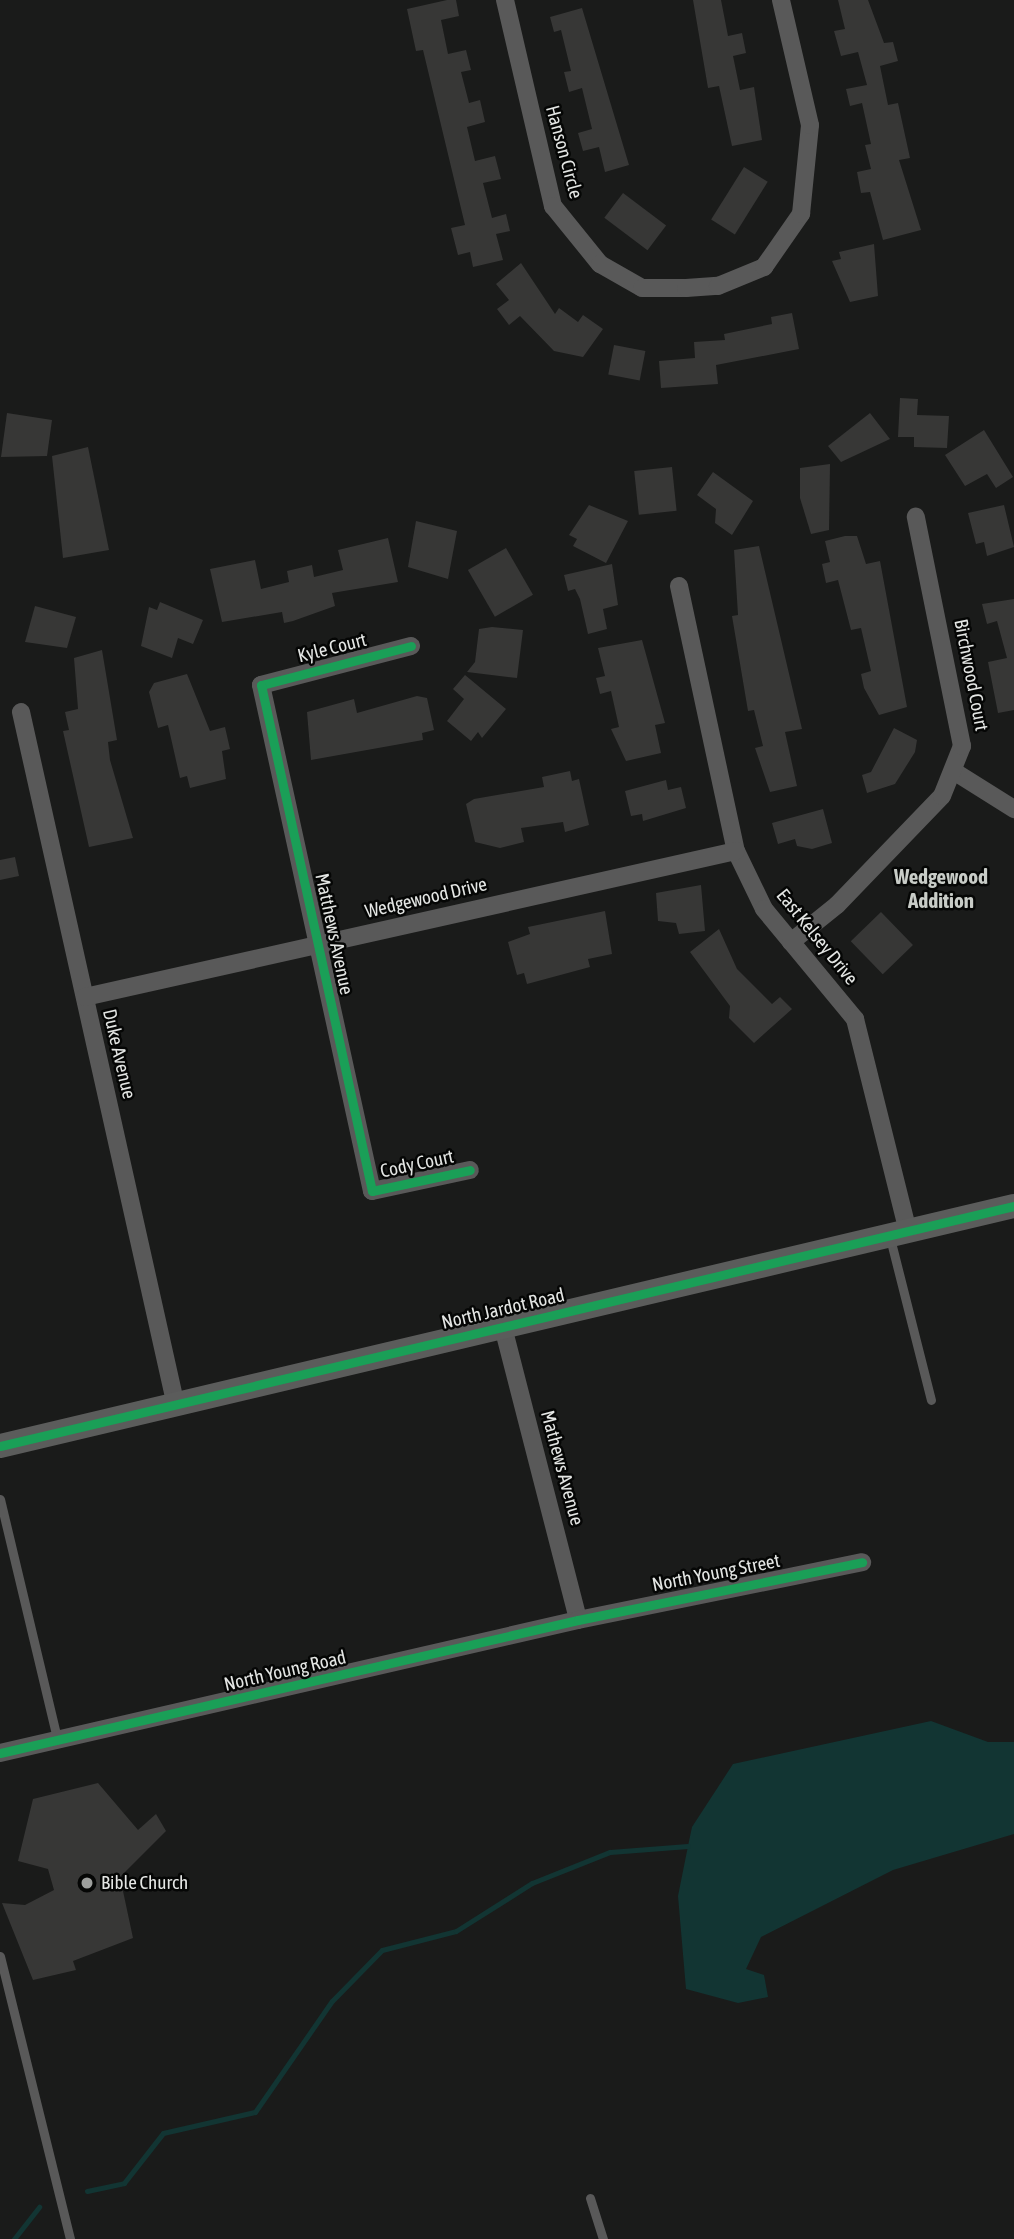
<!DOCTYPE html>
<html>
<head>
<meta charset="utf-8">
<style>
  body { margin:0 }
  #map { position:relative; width:1014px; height:2239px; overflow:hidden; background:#1a1b1a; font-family:"Asap Condensed",sans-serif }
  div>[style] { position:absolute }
  .water>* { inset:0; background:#123533 }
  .stream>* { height:5px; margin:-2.5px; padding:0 2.5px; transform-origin:2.5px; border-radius:2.5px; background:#123533 }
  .building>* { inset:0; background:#373736; transform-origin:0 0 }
  .lane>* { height:9px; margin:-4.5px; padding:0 4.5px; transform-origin:4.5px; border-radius:4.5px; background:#595959 }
  .street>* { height:18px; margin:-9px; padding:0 9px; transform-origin:9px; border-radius:9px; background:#595959 }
  .secondary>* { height:24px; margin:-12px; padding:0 12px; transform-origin:12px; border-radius:12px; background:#5b5c5b }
  .cycleway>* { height:9px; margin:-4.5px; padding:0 4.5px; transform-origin:4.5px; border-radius:4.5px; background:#1a9f57 }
  .dots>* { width:19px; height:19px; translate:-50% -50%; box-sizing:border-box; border:4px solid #050605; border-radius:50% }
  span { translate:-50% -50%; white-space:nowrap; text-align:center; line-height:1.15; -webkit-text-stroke:5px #050605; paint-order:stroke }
  .street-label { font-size:19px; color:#e4e6e4 }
  .poi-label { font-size:19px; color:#e4e6e4 }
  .left { translate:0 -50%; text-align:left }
  .neighbourhood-label { font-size:21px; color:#c8ccc7; font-weight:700 }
</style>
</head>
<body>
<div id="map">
  <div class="water">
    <div style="clip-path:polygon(931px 1721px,988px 1742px,1014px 1742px,1014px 1834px,893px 1870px,761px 1937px,746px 1969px,764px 1975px,768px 1997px,738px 2003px,686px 1989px,678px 1896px,688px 1846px,692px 1827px,733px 1764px)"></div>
  </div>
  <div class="stream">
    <div style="left:87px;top:2191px;width:38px;rotate:-12deg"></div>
    <div style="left:124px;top:2183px;width:63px;rotate:-52deg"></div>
    <div style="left:163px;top:2133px;width:94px;rotate:-12.9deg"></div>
    <div style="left:255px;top:2112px;width:135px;rotate:-55.3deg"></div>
    <div style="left:332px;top:2001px;width:71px;rotate:-45.6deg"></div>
    <div style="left:382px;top:1950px;width:76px;rotate:-14.4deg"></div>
    <div style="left:456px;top:1931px;width:90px;rotate:-32.3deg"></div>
    <div style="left:532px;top:1883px;width:84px;rotate:-21.7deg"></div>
    <div style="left:610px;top:1852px;width:78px;rotate:-4.4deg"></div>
    <div style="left:14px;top:2239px;width:41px;rotate:-52deg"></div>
  </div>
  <div class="building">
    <div style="clip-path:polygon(447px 0,456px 0,459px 16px,441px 20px,448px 54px,466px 50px,471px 70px,461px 72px,469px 103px,480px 100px,485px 122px,467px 127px,475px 161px,495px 156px,501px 179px,483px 183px,492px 218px,506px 214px,510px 231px,496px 234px,503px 260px,473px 267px,470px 252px,458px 255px,451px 228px,465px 225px,423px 50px,416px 51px,407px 9px)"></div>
    <div style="clip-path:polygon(693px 0,721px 0,728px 36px,742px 33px,746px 53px,733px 56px,740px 90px,754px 87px,762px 140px,732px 146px,719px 86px,708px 88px)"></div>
    <div style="clip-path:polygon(838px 0,868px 0,884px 43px,893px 42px,898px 61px,880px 66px,888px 105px,898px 103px,910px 158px,899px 160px,921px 230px,883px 240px,870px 192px,861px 193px,857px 172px,871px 169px,865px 145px,871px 144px,862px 103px,850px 106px,846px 89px,867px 85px,858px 52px,841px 56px,834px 31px,845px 29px)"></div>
    <div style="clip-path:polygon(582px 8px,629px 165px,605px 172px,599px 147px,583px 151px,578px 133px,592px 129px,582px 88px,569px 92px,564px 72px,571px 71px,561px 30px,554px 32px,550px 17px)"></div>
    <div style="left:744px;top:167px;width:28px;height:62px;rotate:32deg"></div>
    <div style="left:623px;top:193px;width:54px;height:31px;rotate:37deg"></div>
    <div style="clip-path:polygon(874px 244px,878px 296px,850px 302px,832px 261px,841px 259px,839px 252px)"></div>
    <div style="clip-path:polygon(521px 263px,555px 314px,559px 308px,578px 322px,583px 315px,603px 329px,583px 357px,554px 351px,520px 316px,509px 325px,497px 309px,509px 300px,496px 284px)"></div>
    <div style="clip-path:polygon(792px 313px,799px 349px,716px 365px,718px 384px,661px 388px,659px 361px,695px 358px,694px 342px,725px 340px,724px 334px,772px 324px,771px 317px)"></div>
    <div style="left:614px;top:345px;width:32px;height:30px;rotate:11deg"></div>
    <div style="clip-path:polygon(900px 398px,918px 399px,917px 415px,949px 416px,947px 448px,914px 447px,914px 437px,898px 437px)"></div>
    <div style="clip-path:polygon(7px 413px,52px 420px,47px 456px,1px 457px)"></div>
    <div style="clip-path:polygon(870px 413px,890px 439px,841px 462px,828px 446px)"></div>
    <div style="clip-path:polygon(984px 430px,1013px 477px,996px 488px,987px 474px,965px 486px,945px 455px)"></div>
    <div style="clip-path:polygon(88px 447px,109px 550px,63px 558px,52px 456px)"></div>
    <div style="clip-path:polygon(830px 464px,829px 530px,811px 534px,800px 498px,800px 468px)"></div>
    <div style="left:672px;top:467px;width:44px;height:38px;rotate:84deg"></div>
    <div style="clip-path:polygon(713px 472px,753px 501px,732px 535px,715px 523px,716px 509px,697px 495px)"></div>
    <div style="clip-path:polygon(589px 505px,628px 521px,606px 563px,573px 546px,577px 539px,569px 535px)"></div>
    <div style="clip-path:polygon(1004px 505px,1014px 547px,987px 556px,984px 542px,976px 544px,968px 513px)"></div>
    <div style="clip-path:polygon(416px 521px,457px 531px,448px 579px,408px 567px)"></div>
    <div style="clip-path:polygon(845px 536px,857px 536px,866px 564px,880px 561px,907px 707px,879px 715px,864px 688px,861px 674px,871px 671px,861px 628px,851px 630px,838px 580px,826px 583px,822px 564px,830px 562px,825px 541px)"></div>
    <div style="clip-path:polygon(388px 538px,398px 582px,332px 593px,335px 606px,293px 621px,284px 623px,282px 612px,222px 622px,210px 569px,255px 560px,261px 589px,289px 582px,287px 571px,312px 565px,314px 577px,343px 570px,338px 550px)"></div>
    <div style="clip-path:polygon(759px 546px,802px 729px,785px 732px,797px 786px,770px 792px,755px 748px,763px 746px,754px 710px,748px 711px,732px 616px,738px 615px,734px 550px)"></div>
    <div style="left:506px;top:548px;width:54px;height:44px;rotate:60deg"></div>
    <div style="clip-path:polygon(612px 564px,618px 605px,603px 609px,607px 629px,588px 634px,580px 599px,575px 589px,568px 591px,564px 575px)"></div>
    <div style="clip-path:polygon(1014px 599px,1014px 710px,998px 713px,988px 662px,1007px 658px,997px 621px,987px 624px,982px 604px)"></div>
    <div style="clip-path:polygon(160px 602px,203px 620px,193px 644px,178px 638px,172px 658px,141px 646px,149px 607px,157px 610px)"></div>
    <div style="clip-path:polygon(35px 606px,76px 617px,67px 648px,25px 642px)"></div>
    <div style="clip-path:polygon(492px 627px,523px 630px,517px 678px,467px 672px,475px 662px,479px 629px)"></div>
    <div style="clip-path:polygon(642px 640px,665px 723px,655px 725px,661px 753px,626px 761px,611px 729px,619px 727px,611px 691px,600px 694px,596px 678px,605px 676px,598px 648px)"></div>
    <div style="clip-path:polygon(102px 650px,117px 740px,108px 742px,110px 760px,133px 838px,89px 847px,63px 731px,69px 730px,65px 712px,78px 709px,74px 658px)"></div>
    <div style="clip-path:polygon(187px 674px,210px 731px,225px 727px,230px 749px,222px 751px,226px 779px,190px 788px,187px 776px,180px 778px,168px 725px,158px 728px,149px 692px,154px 683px)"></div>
    <div style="clip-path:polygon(465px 675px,506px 709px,482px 738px,478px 732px,471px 741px,447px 721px,464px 699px,453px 689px)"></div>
    <div style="clip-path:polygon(417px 696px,427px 698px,434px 730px,422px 733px,423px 740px,311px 760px,307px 712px,354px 699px,357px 713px)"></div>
    <div style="clip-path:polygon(894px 728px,917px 740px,915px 752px,895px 784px,867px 793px,862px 775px,871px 772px)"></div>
    <div style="clip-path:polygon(570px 771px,572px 781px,579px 779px,589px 825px,565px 832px,563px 822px,521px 828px,524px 842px,500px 848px,475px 842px,466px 804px,474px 799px,544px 787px,542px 777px)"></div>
    <div style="clip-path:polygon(666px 780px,668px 790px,681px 787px,686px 808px,643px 821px,642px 814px,631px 816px,625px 791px)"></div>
    <div style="clip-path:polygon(823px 809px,832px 843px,812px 849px,797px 846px,795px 839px,778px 844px,772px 823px)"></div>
    <div style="clip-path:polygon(15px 857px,19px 876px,0 880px,0 860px)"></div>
    <div style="clip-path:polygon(701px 885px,705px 931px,679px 934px,676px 923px,658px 921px,656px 893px)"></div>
    <div style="clip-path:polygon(605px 911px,612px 954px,588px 959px,590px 967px,527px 984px,524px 973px,517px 975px,508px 942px,530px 934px,528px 927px)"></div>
    <div style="left:881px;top:912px;width:46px;height:42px;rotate:46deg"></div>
    <div style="clip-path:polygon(719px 929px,737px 969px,772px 1004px,780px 997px,792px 1009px,754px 1043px,729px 1018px,730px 1006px,690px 952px)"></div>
    <div style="clip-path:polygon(98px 1783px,138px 1830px,156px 1814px,166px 1831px,120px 1877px,133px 1938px,73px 1961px,76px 1970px,33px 1980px,2px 1903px,25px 1905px,54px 1890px,48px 1869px,18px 1861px,33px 1799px)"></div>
  </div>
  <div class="lane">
    <div style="left:890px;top:1238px;width:167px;rotate:75.8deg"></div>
    <div style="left:0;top:1499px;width:247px;rotate:76.6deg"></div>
    <div style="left:0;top:1956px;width:292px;rotate:76.1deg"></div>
    <div style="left:590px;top:2198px;width:43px;rotate:72.4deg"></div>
  </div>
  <div class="street">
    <div style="left:505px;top:0;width:212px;rotate:76.9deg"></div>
    <div style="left:553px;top:206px;width:75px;rotate:51deg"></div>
    <div style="left:600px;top:264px;width:48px;rotate:29.7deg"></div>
    <div style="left:642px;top:288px;width:44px"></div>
    <div style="left:686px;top:288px;width:32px;rotate:-4deg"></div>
    <div style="left:718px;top:286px;width:50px;rotate:-22.4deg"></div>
    <div style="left:764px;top:267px;width:65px;rotate:-55.1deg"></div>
    <div style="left:801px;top:214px;width:89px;rotate:-84.2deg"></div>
    <div style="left:810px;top:125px;width:128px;rotate:-103.1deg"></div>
    <div style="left:679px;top:586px;width:271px;rotate:77.9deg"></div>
    <div style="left:736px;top:851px;width:64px;rotate:64.2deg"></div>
    <div style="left:764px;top:909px;width:143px;rotate:50.4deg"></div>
    <div style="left:855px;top:1019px;width:219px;rotate:76deg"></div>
    <div style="left:411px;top:646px;width:155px;rotate:165.4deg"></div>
    <div style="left:261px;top:685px;width:518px;rotate:77.63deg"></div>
    <div style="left:372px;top:1191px;width:100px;rotate:-12.1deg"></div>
    <div style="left:21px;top:712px;width:711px;rotate:77.41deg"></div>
    <div style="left:955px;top:772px;width:70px;rotate:32.1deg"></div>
    <div style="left:791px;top:942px;width:59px;rotate:-38.8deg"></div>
    <div style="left:837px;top:905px;width:151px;rotate:-46.1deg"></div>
    <div style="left:942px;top:796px;width:54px;rotate:-68.2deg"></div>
    <div style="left:962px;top:746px;width:234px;rotate:-101.4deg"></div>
    <div style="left:85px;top:997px;width:667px;rotate:-12.64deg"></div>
    <div style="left:503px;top:1327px;width:302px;rotate:75.6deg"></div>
    <div style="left:0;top:1753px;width:593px;rotate:-12.96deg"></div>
    <div style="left:578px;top:1620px;width:290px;rotate:-11.5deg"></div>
  </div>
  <div class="secondary">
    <div style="left:0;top:1446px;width:1042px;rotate:-13.32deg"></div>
  </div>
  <div class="cycleway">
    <div style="left:411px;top:646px;width:155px;rotate:165.4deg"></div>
    <div style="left:261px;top:685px;width:518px;rotate:77.63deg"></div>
    <div style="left:372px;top:1191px;width:100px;rotate:-12.1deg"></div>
    <div style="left:0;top:1446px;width:1042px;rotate:-13.32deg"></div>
    <div style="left:0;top:1753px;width:593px;rotate:-12.96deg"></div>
    <div style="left:578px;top:1620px;width:290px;rotate:-11.5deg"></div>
  </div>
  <div class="dots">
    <div style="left:87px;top:1883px;background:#9d9f9d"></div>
  </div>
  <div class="street-label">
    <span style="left:564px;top:152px;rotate:75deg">Hanson Circle</span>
    <span style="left:332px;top:648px;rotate:-14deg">Kyle Court</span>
    <span style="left:971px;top:675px;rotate:79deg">Birchwood Court</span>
    <span style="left:426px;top:898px;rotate:-13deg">Wedgewood Drive</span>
    <span style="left:334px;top:934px;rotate:78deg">Matthews Avenue</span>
    <span style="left:817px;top:937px;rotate:51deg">East Kelsey Drive</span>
    <span style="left:119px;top:1054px;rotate:77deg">Duke Avenue</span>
    <span style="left:417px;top:1164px;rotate:-12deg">Cody Court</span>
    <span style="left:503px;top:1309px;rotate:-13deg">North Jardot Road</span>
    <span style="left:562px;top:1468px;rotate:75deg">Mathews Avenue</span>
    <span style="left:716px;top:1573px;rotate:-11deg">North Young Street</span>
    <span style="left:285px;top:1671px;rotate:-13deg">North Young Road</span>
  </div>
  <div class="poi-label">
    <span class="left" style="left:101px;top:1883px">Bible Church</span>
  </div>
  <div class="neighbourhood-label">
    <span style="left:941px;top:888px">Wedgewood<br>Addition</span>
  </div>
</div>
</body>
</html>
